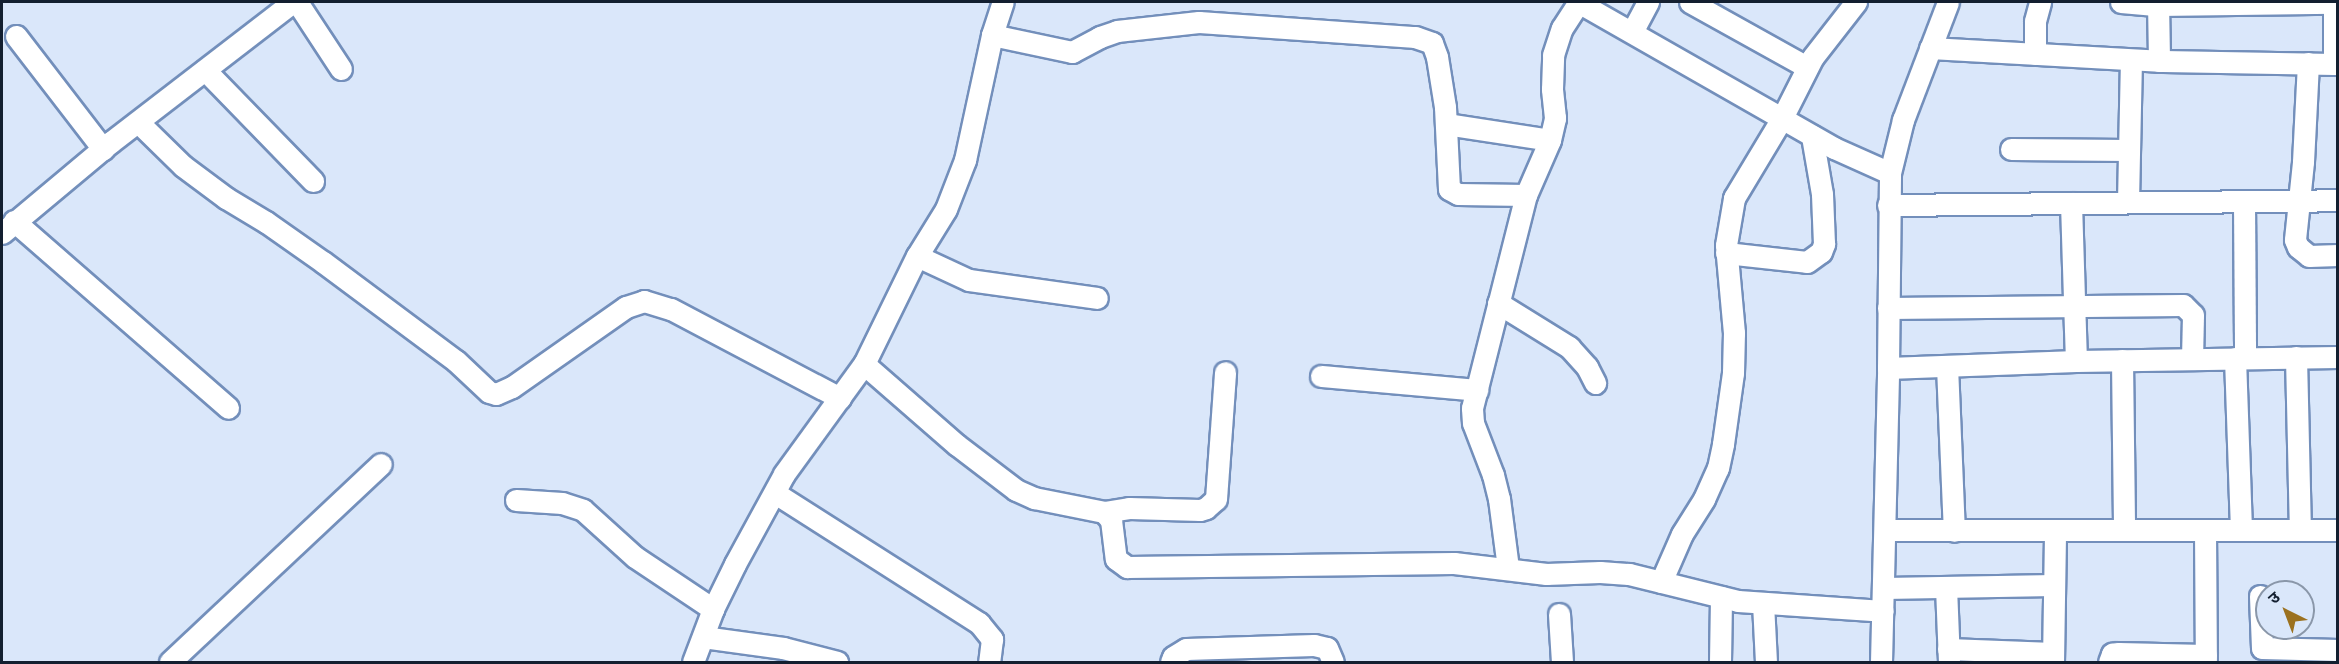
<!DOCTYPE html>
<html>
<head>
<meta charset="utf-8">
<style>
  body { margin:0 }
  #map { position:relative; width:2339px; height:664px; overflow:hidden; background:#dae7fa; font-family:Rubik,"Noto Sans Devanagari",sans-serif }
  div>[style] { position:absolute }
  .roads { filter:drop-shadow(2px 0 #738fbb) drop-shadow(-2px 0 #738fbb) drop-shadow(0 2px #738fbb) drop-shadow(0 -2px #738fbb) }
  .minor>* { height:21px; margin:-10.5px; padding:0 10.5px; transform-origin:10.5px; border-radius:10.5px; background:#fff }
  span { translate:-50% -50%; white-space:nowrap; text-align:center; line-height:1.15; -webkit-text-stroke:4.5px #dae7fa; paint-order:stroke }
  .frame { position:absolute; inset:0; border:3px solid #131f30; pointer-events:none }
  .north { position:absolute; left:2255px; top:580px; width:60px; height:60px; box-sizing:border-box; background:#dae7fa; border:2px solid #8a97a9; border-radius:50%; rotate:318deg; font-size:16px; font-weight:700; line-height:24px; text-align:center; color:#131f30 }
  .north::after { content:''; display:block; margin:auto; width:21px; height:27px; background:#9b711f; clip-path:polygon(50% 0,100% 100%,50% 72%,0 100%) }
</style>
</head>
<body>
<div id="map">
  <div class="roads">
    <div class="minor">
      <div style="left:297px;top:2px;width:80px;rotate:56.7deg"></div>
      <div style="left:1578px;top:2px;width:295px;rotate:29.7deg"></div>
      <div style="left:1834px;top:148px;width:61px;rotate:24.1deg"></div>
      <div style="left:1690px;top:2px;width:134px;rotate:29.1deg"></div>
      <div style="left:2121px;top:2px;width:37px;rotate:5deg"></div>
      <div style="left:2158px;top:5px;width:176px;rotate:-0.7deg"></div>
      <div style="left:2158px;top:2px;width:59px;rotate:89deg"></div>
      <div style="left:2334px;top:2px;width:62px;rotate:90deg"></div>
      <div style="left:1632px;top:32px;width:34px;rotate:-62deg"></div>
      <div style="left:992px;top:35px;width:82px;rotate:12deg"></div>
      <div style="left:1072px;top:52px;width:32px;rotate:-28deg"></div>
      <div style="left:1100px;top:37px;width:18px;rotate:-19deg"></div>
      <div style="left:1117px;top:31px;width:82px;rotate:-6.3deg"></div>
      <div style="left:1199px;top:22px;width:217px;rotate:4deg"></div>
      <div style="left:1415px;top:37px;width:18px;rotate:19deg"></div>
      <div style="left:1432px;top:43px;width:15px;rotate:70deg"></div>
      <div style="left:1437px;top:57px;width:51px;rotate:80.9deg"></div>
      <div style="left:1445px;top:107px;width:82px;rotate:87.2deg"></div>
      <div style="left:1449px;top:189px;width:10px;rotate:29deg"></div>
      <div style="left:1458px;top:194px;width:68px;rotate:0.8deg"></div>
      <div style="left:16px;top:36px;width:143px;rotate:52.4deg"></div>
      <div style="left:1930px;top:48px;width:229px;rotate:3.2deg"></div>
      <div style="left:2159px;top:61px;width:179px;rotate:1deg"></div>
      <div style="left:2035px;top:54px;width:33px;rotate:-90deg"></div>
      <div style="left:2035px;top:21px;width:20px;rotate:-75deg"></div>
      <div style="left:2308px;top:63px;width:99px;rotate:92.9deg"></div>
      <div style="left:2303px;top:162px;width:78px;rotate:95.9deg"></div>
      <div style="left:2295px;top:240px;width:8px;rotate:67deg"></div>
      <div style="left:2298px;top:247px;width:14px;rotate:39deg"></div>
      <div style="left:2309px;top:256px;width:29px;rotate:-2deg"></div>
      <div style="left:205px;top:70px;width:155px;rotate:45.8deg"></div>
      <div style="left:138px;top:122px;width:63px;rotate:44.4deg"></div>
      <div style="left:183px;top:166px;width:54px;rotate:36.7deg"></div>
      <div style="left:226px;top:198px;width:47px;rotate:31deg"></div>
      <div style="left:266px;top:222px;width:70px;rotate:35.1deg"></div>
      <div style="left:323px;top:262px;width:166px;rotate:36.7deg"></div>
      <div style="left:456px;top:361px;width:45px;rotate:43.2deg"></div>
      <div style="left:489px;top:392px;width:7px;rotate:16deg"></div>
      <div style="left:496px;top:394px;width:17px;rotate:-24deg"></div>
      <div style="left:512px;top:387px;width:139px;rotate:-35.1deg"></div>
      <div style="left:626px;top:307px;width:19px;rotate:-18deg"></div>
      <div style="left:644px;top:301px;width:28px;rotate:17deg"></div>
      <div style="left:671px;top:309px;width:191px;rotate:27.8deg"></div>
      <div style="left:1446px;top:124px;width:105px;rotate:8.7deg"></div>
      <div style="left:2011px;top:149px;width:117px;rotate:0.5deg"></div>
      <div style="left:2244px;top:201px;width:157px;rotate:89.6deg"></div>
      <div style="left:2128px;top:202px;width:142px;rotate:-88.8deg"></div>
      <div style="left:2071px;top:203px;width:158px;rotate:88.2deg"></div>
      <div style="left:1888px;top:205px;width:450px;rotate:-0.6deg"></div>
      <div style="left:14px;top:221px;width:284px;rotate:41.1deg"></div>
      <div style="left:2px;top:233px;width:142px;rotate:-39.9deg"></div>
      <div style="left:111px;top:142px;width:230px;rotate:-37.6deg"></div>
      <div style="left:1726px;top:253px;width:81px;rotate:6.3deg"></div>
      <div style="left:1807px;top:262px;width:17px;rotate:-36deg"></div>
      <div style="left:1821px;top:252px;width:9px;rotate:-69deg"></div>
      <div style="left:1824px;top:244px;width:50px;rotate:-92.3deg"></div>
      <div style="left:1822px;top:194px;width:59px;rotate:-99.8deg"></div>
      <div style="left:917px;top:256px;width:57px;rotate:24.8deg"></div>
      <div style="left:969px;top:280px;width:129px;rotate:8deg"></div>
      <div style="left:1498px;top:303px;width:84px;rotate:31.8deg"></div>
      <div style="left:1569px;top:347px;width:27px;rotate:48deg"></div>
      <div style="left:1587px;top:367px;width:18px;rotate:63deg"></div>
      <div style="left:1888px;top:308px;width:295px;rotate:-0.6deg"></div>
      <div style="left:2183px;top:305px;width:14px;rotate:45deg"></div>
      <div style="left:2193px;top:315px;width:44px;rotate:91.3deg"></div>
      <div style="left:2296px;top:357px;width:173px;rotate:88.7deg"></div>
      <div style="left:2235px;top:358px;width:172px;rotate:88deg"></div>
      <div style="left:2122px;top:360px;width:170px;rotate:89.3deg"></div>
      <div style="left:864px;top:364px;width:123px;rotate:41.1deg"></div>
      <div style="left:957px;top:445px;width:74px;rotate:37.3deg"></div>
      <div style="left:1016px;top:490px;width:20px;rotate:24deg"></div>
      <div style="left:1034px;top:498px;width:71px;rotate:11.3deg"></div>
      <div style="left:1104px;top:512px;width:11px;rotate:49deg"></div>
      <div style="left:1111px;top:520px;width:39px;rotate:83deg"></div>
      <div style="left:1116px;top:559px;width:14px;rotate:36deg"></div>
      <div style="left:1127px;top:567px;width:327px;rotate:-0.7deg"></div>
      <div style="left:1454px;top:563px;width:93px;rotate:6.8deg"></div>
      <div style="left:1546px;top:574px;width:54px;rotate:-2.1deg"></div>
      <div style="left:1600px;top:572px;width:29px;rotate:4deg"></div>
      <div style="left:1629px;top:574px;width:112px;rotate:13.9deg"></div>
      <div style="left:1738px;top:601px;width:145px;rotate:3.9deg"></div>
      <div style="left:1947px;top:366px;width:165px;rotate:87.6deg"></div>
      <div style="left:1888px;top:368px;width:188px;rotate:-2.1deg"></div>
      <div style="left:2076px;top:361px;width:262px;rotate:-0.9deg"></div>
      <div style="left:1321px;top:376px;width:157px;rotate:5.1deg"></div>
      <div style="left:775px;top:493px;width:242px;rotate:32.5deg"></div>
      <div style="left:979px;top:623px;width:21px;rotate:51deg"></div>
      <div style="left:992px;top:639px;width:23px;rotate:97deg"></div>
      <div style="left:516px;top:500px;width:46px;rotate:3.7deg"></div>
      <div style="left:562px;top:503px;width:22px;rotate:18deg"></div>
      <div style="left:583px;top:510px;width:70px;rotate:42.1deg"></div>
      <div style="left:635px;top:557px;width:94px;rotate:33.7deg"></div>
      <div style="left:1104px;top:512px;width:25px;rotate:-9deg"></div>
      <div style="left:1129px;top:508px;width:71px;rotate:1.6deg"></div>
      <div style="left:1200px;top:510px;width:6px;rotate:-18deg"></div>
      <div style="left:1206px;top:508px;width:13px;rotate:-42deg"></div>
      <div style="left:1216px;top:499px;width:127px;rotate:-85.9deg"></div>
      <div style="left:1886px;top:530px;width:452px"></div>
      <div style="left:2205px;top:530px;width:132px;rotate:89.6deg"></div>
      <div style="left:1508px;top:568px;width:70px;rotate:-97.4deg"></div>
      <div style="left:1499px;top:499px;width:25px;rotate:-104deg"></div>
      <div style="left:1493px;top:475px;width:56px;rotate:-111deg"></div>
      <div style="left:1473px;top:423px;width:15px;rotate:-94deg"></div>
      <div style="left:1472px;top:408px;width:220px;rotate:-75.8deg"></div>
      <div style="left:1526px;top:195px;width:60px;rotate:-66.4deg"></div>
      <div style="left:1550px;top:140px;width:23px;rotate:-77deg"></div>
      <div style="left:1555px;top:118px;width:29px;rotate:-96deg"></div>
      <div style="left:1552px;top:89px;width:34px;rotate:-88deg"></div>
      <div style="left:1553px;top:55px;width:28px;rotate:-72deg"></div>
      <div style="left:1562px;top:28px;width:31px;rotate:-57deg"></div>
      <div style="left:1661px;top:582px;width:52px;rotate:-66.4deg"></div>
      <div style="left:1682px;top:534px;width:41px;rotate:-57.8deg"></div>
      <div style="left:1704px;top:499px;width:34px;rotate:-66deg"></div>
      <div style="left:1718px;top:468px;width:25px;rotate:-78deg"></div>
      <div style="left:1723px;top:444px;width:72px;rotate:-82deg"></div>
      <div style="left:1733px;top:373px;width:40px;rotate:-88.6deg"></div>
      <div style="left:1734px;top:333px;width:88px;rotate:-95.2deg"></div>
      <div style="left:1726px;top:245px;width:48px;rotate:-80.3deg"></div>
      <div style="left:1734px;top:198px;width:93px;rotate:-59deg"></div>
      <div style="left:1782px;top:118px;width:68px;rotate:-63.1deg"></div>
      <div style="left:1813px;top:57px;width:70px;rotate:-52deg"></div>
      <div style="left:1946px;top:587px;width:75px;rotate:87.7deg"></div>
      <div style="left:1884px;top:588px;width:170px;rotate:-1deg"></div>
      <div style="left:2260px;top:596px;width:52px;rotate:87.8deg"></div>
      <div style="left:2262px;top:648px;width:76px;rotate:1.5deg"></div>
      <div style="left:1763px;top:603px;width:59px;rotate:87.1deg"></div>
      <div style="left:1559px;top:614px;width:48px;rotate:86.4deg"></div>
      <div style="left:703px;top:637px;width:81px;rotate:7.8deg"></div>
      <div style="left:783px;top:648px;width:56px;rotate:14.5deg"></div>
      <div style="left:1948px;top:649px;width:105px;rotate:2.2deg"></div>
      <div style="left:170px;top:662px;width:289px;rotate:-43.2deg"></div>
      <div style="left:693px;top:662px;width:57px;rotate:-69.3deg"></div>
      <div style="left:713px;top:609px;width:50px;rotate:-63.9deg"></div>
      <div style="left:735px;top:564px;width:102px;rotate:-61.4deg"></div>
      <div style="left:784px;top:474px;width:136px;rotate:-54deg"></div>
      <div style="left:864px;top:364px;width:120px;rotate:-63.9deg"></div>
      <div style="left:917px;top:256px;width:55px;rotate:-58.3deg"></div>
      <div style="left:946px;top:209px;width:53px;rotate:-68.8deg"></div>
      <div style="left:965px;top:160px;width:128px;rotate:-77.8deg"></div>
      <div style="left:992px;top:35px;width:35px;rotate:-72deg"></div>
      <div style="left:1171px;top:662px;width:5px;rotate:-68deg"></div>
      <div style="left:1173px;top:657px;width:15px;rotate:-32deg"></div>
      <div style="left:1186px;top:649px;width:128px;rotate:-1.8deg"></div>
      <div style="left:1314px;top:645px;width:13px;rotate:13deg"></div>
      <div style="left:1327px;top:648px;width:15px;rotate:67deg"></div>
      <div style="left:1720px;top:662px;width:65px;rotate:-89.1deg"></div>
      <div style="left:1881px;top:662px;width:294px;rotate:-88.6deg"></div>
      <div style="left:1888px;top:368px;width:195px;rotate:-89.4deg"></div>
      <div style="left:1890px;top:173px;width:55px;rotate:-76.2deg"></div>
      <div style="left:1903px;top:120px;width:126px;rotate:-69.1deg"></div>
      <div style="left:2053px;top:662px;width:132px;rotate:-89.1deg"></div>
      <div style="left:2109px;top:662px;width:9px;rotate:-69deg"></div>
      <div style="left:2112px;top:654px;width:6px;rotate:-9deg"></div>
      <div style="left:2118px;top:653px;width:88px;rotate:1.3deg"></div>
    </div>
  </div>
  <div class="frame"></div>
  <div class="north">उ</div>
</div>
</body>
</html>
